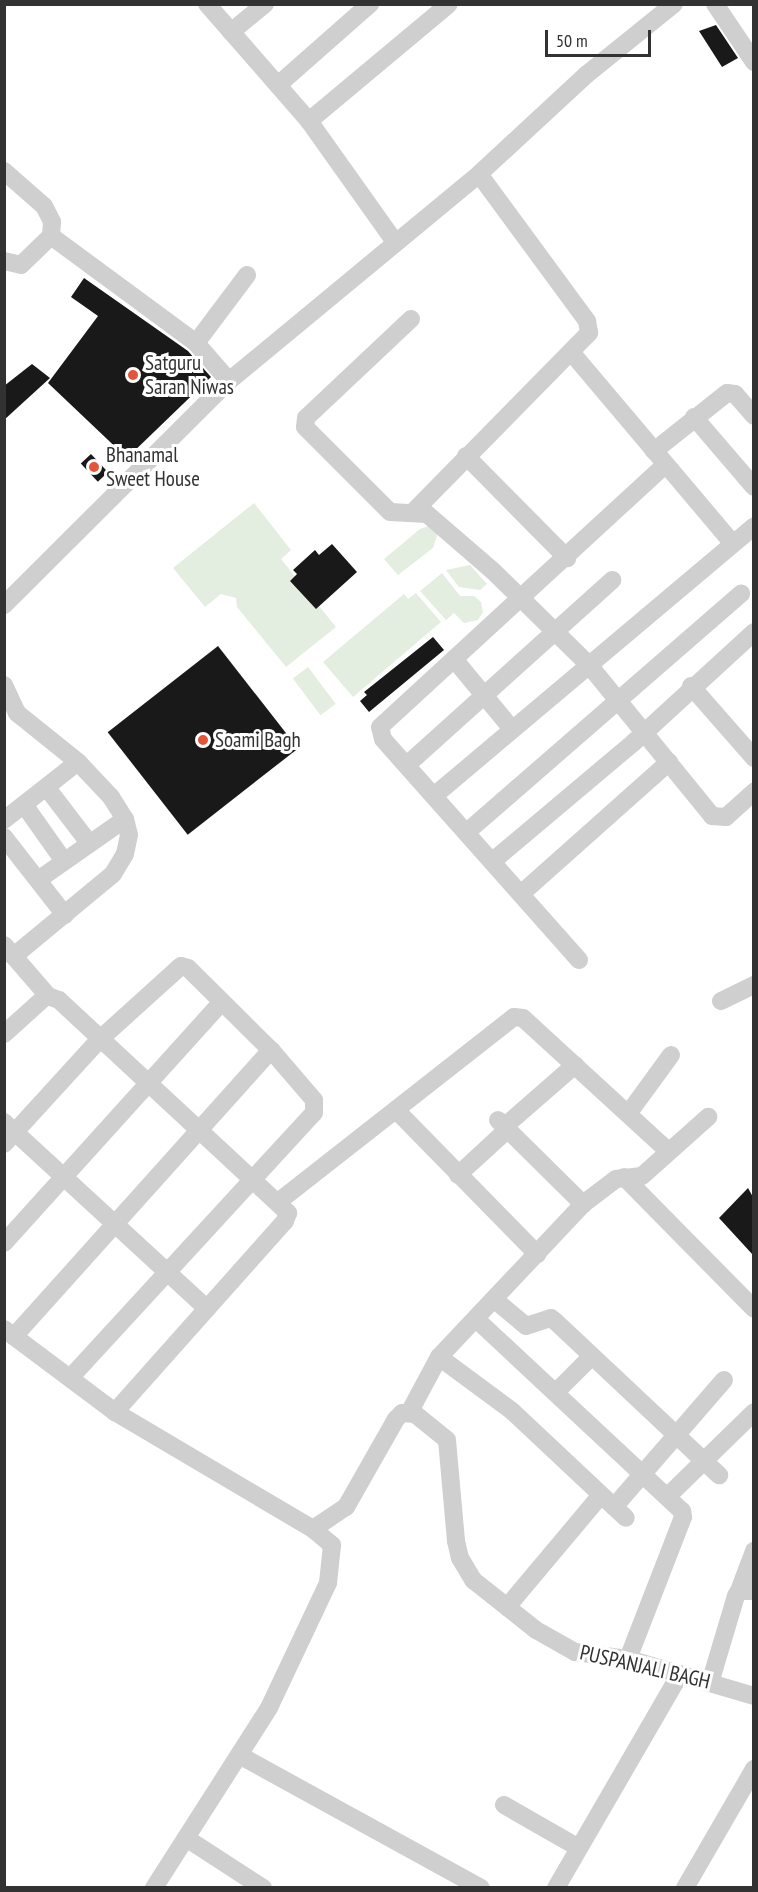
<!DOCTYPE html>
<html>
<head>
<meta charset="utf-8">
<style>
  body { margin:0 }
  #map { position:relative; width:758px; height:1892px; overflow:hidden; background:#fff; font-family:"PT Sans Narrow",sans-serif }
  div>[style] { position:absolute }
  .green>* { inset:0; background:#e4eee0; transform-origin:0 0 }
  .building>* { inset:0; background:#191919; transform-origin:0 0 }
  .minor>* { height:18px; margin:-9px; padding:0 9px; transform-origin:9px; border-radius:9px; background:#cfcfcf }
  .dots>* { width:16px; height:16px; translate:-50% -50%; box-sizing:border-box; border:3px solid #fff; border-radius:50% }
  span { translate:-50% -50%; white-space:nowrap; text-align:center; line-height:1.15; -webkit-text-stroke:6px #fff; paint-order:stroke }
  .poi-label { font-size:21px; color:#323232 }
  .left { translate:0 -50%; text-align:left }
  .street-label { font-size:21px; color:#323232 }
  .frame { position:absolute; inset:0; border:6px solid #323232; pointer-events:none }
  .scale { position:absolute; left:545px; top:30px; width:106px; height:27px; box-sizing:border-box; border:3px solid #323232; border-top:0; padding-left:8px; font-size:18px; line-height:21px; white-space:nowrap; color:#323232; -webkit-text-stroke:4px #fff; paint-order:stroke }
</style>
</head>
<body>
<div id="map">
  <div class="green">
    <div style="clip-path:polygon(254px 503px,291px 550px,281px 559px,336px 627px,286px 667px,237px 607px,236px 598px,221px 594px,205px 607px,173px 568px)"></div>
    <div style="clip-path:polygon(434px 524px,439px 530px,433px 548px,398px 575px,384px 559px,420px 529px)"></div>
    <div style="clip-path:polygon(470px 565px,487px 584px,480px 590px,459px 587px,446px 570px)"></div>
    <div style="clip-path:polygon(442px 573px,460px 596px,474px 596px,481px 602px,483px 612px,478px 620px,464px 623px,454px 613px,446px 620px,420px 591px)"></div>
    <div style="clip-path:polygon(416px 593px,441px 622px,353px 697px,323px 662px,404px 594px,408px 599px)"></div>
    <div style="left:308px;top:667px;width:46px;height:19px;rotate:53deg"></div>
  </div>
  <div class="building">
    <div style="clip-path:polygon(716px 25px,738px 58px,722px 67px,699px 31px)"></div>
    <div style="clip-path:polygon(84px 278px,188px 351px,211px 377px,127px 458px,48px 383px,98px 316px,71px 297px)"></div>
    <div style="clip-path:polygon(32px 364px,50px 378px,4px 420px,4px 386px)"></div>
    <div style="left:91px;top:454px;width:25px;height:14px;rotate:47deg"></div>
    <div style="clip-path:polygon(332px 544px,357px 572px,316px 609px,290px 581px,297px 574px,293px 570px,315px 550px,319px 555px)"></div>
    <div style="clip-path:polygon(433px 637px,444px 650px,369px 712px,360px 701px,367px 695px,364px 692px)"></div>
    <div style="left:218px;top:646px;width:130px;height:140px;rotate:52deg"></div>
    <div style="clip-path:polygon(748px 1188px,753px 1197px,753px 1255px,719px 1218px)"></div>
  </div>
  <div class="minor">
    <div style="left:207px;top:4px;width:155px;rotate:48.9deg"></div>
    <div style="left:309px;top:121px;width:148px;rotate:54.6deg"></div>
    <div style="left:715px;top:4px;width:70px;rotate:56.1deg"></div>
    <div style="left:231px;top:32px;width:44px;rotate:-39.5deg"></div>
    <div style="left:278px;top:85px;width:123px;rotate:-41.4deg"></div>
    <div style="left:309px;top:121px;width:182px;rotate:-39.9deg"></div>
    <div style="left:4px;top:171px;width:53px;rotate:41.2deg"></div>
    <div style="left:44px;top:206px;width:18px;rotate:63deg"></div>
    <div style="left:52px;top:222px;width:14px;rotate:94deg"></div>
    <div style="left:4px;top:261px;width:17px;rotate:13deg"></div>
    <div style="left:21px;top:265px;width:42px;rotate:-44deg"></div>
    <div style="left:51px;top:236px;width:180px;rotate:36.4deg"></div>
    <div style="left:196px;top:343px;width:50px;rotate:49deg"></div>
    <div style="left:411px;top:319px;width:144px;rotate:136.7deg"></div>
    <div style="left:306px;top:418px;width:9px;rotate:96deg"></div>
    <div style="left:305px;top:427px;width:120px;rotate:45deg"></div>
    <div style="left:390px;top:512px;width:37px;rotate:3deg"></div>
    <div style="left:427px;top:514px;width:87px;rotate:40.8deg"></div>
    <div style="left:493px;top:571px;width:134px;rotate:44.4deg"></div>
    <div style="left:589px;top:665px;width:195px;rotate:50.8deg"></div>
    <div style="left:712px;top:816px;width:14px;rotate:4deg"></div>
    <div style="left:726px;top:817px;width:38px;rotate:-42deg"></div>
    <div style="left:196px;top:343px;width:85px;rotate:-53.1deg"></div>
    <div style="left:571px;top:352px;width:251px;rotate:49.8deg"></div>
    <div style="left:694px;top:417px;width:92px;rotate:49.4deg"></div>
    <div style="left:654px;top:451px;width:93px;rotate:-38.5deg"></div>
    <div style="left:727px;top:393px;width:8px;rotate:7deg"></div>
    <div style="left:735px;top:394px;width:29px;rotate:49deg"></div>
    <div style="left:466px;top:456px;width:144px;rotate:45.3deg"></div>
    <div style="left:414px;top:511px;width:250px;rotate:-45.5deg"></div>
    <div style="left:589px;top:333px;width:12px;rotate:-99deg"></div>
    <div style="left:587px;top:321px;width:182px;rotate:-126.3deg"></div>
    <div style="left:4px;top:605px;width:317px;rotate:-44.9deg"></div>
    <div style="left:229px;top:381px;width:325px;rotate:-39.6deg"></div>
    <div style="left:479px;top:174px;width:146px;rotate:-42.8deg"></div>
    <div style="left:586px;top:75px;width:113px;rotate:-38.9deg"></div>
    <div style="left:454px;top:659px;width:91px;rotate:50.4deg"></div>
    <div style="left:4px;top:685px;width:31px;rotate:65deg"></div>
    <div style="left:17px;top:713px;width:78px;rotate:38.8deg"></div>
    <div style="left:78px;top:762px;width:48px;rotate:46.7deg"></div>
    <div style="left:111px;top:797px;width:26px;rotate:58deg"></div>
    <div style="left:125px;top:819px;width:16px;rotate:76deg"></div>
    <div style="left:129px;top:835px;width:19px;rotate:102deg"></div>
    <div style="left:125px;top:854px;width:23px;rotate:121deg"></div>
    <div style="left:113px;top:874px;width:129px;rotate:140.4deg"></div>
    <div style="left:691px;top:686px;width:96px;rotate:48.8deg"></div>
    <div style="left:408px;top:764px;width:275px;rotate:-42deg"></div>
    <div style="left:47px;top:788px;width:69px;rotate:52.6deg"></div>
    <div style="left:435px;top:795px;width:417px;rotate:-40.1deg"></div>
    <div style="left:25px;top:806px;width:67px;rotate:54.7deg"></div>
    <div style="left:4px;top:820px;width:94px;rotate:-38.1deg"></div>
    <div style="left:468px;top:831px;width:362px;rotate:-41deg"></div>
    <div style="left:4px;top:837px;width:99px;rotate:52deg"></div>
    <div style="left:494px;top:860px;width:182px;rotate:-40.1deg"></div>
    <div style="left:633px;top:743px;width:164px;rotate:-42.5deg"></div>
    <div style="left:38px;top:880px;width:106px;rotate:-35deg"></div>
    <div style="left:522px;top:893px;width:197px;rotate:-41.7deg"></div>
    <div style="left:4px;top:945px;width:67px;rotate:49.2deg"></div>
    <div style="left:579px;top:960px;width:295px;rotate:-131.6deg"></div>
    <div style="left:383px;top:739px;width:12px;rotate:-104deg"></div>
    <div style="left:380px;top:727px;width:387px;rotate:-42.6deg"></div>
    <div style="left:721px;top:1001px;width:37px;rotate:-26deg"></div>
    <div style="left:4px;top:1034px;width:54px;rotate:-42deg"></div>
    <div style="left:44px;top:998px;width:4px;rotate:-27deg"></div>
    <div style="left:48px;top:996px;width:12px;rotate:20deg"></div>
    <div style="left:59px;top:1000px;width:313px;rotate:42.9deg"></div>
    <div style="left:288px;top:1213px;width:9px;rotate:111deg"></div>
    <div style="left:285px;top:1221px;width:256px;rotate:131.7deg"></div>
    <div style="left:396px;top:1110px;width:202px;rotate:45.6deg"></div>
    <div style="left:628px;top:1114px;width:73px;rotate:-53.9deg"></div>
    <div style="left:498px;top:1120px;width:120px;rotate:44.7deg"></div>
    <div style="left:4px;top:1122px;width:275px;rotate:42.6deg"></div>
    <div style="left:505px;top:1126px;width:93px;rotate:-41.1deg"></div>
    <div style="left:4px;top:1144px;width:141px;rotate:-47.6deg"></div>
    <div style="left:99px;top:1040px;width:110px;rotate:-42.1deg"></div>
    <div style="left:181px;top:966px;width:7px;rotate:16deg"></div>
    <div style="left:188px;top:968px;width:117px;rotate:44.7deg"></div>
    <div style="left:271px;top:1050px;width:385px;rotate:131.9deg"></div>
    <div style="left:458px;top:1175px;width:68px;rotate:-42.6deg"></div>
    <div style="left:624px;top:1177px;width:185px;rotate:45.4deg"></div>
    <div style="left:278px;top:1202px;width:300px;rotate:-38.1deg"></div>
    <div style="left:514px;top:1017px;width:9px;rotate:6deg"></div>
    <div style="left:523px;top:1018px;width:197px;rotate:42.5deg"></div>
    <div style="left:4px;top:1243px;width:325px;rotate:-47.9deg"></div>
    <div style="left:495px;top:1300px;width:40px;rotate:40deg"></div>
    <div style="left:526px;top:1326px;width:26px;rotate:-18deg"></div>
    <div style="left:551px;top:1318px;width:6px;rotate:39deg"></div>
    <div style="left:556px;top:1322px;width:224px;rotate:43.2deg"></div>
    <div style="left:476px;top:1319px;width:282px;rotate:43deg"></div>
    <div style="left:682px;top:1511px;width:6px;rotate:81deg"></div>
    <div style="left:683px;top:1517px;width:152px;rotate:111.2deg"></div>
    <div style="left:4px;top:1329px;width:139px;rotate:36.8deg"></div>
    <div style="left:115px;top:1412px;width:230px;rotate:30.6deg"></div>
    <div style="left:313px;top:1529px;width:25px;rotate:40deg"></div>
    <div style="left:332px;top:1545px;width:38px;rotate:96deg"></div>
    <div style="left:328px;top:1583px;width:138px;rotate:115.3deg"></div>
    <div style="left:269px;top:1708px;width:214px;rotate:122.6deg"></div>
    <div style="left:439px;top:1357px;width:91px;rotate:36.5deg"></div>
    <div style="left:512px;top:1411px;width:156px;rotate:43.2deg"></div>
    <div style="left:70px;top:1378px;width:360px;rotate:-47.4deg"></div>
    <div style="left:314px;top:1113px;width:13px;rotate:-90deg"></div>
    <div style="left:314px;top:1100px;width:66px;rotate:-130.7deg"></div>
    <div style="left:556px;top:1392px;width:49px;rotate:-45deg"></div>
    <div style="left:409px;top:1413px;width:64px;rotate:-61.8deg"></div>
    <div style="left:439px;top:1357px;width:210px;rotate:-46.7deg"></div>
    <div style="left:583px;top:1204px;width:41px;rotate:-37.1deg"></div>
    <div style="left:616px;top:1179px;width:26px;rotate:-7deg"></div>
    <div style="left:642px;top:1176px;width:89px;rotate:-41.8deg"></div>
    <div style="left:668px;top:1496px;width:120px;rotate:-44.3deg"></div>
    <div style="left:614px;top:1507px;width:168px;rotate:-49.1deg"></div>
    <div style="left:313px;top:1529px;width:40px;rotate:-34deg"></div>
    <div style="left:346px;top:1507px;width:101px;rotate:-60.4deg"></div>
    <div style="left:396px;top:1419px;width:8px;rotate:-45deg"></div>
    <div style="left:402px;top:1413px;width:13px;rotate:4deg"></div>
    <div style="left:415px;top:1414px;width:41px;rotate:39.1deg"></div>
    <div style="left:447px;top:1440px;width:101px;rotate:84.9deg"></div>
    <div style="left:456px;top:1541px;width:17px;rotate:77deg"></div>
    <div style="left:460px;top:1558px;width:26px;rotate:59deg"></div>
    <div style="left:473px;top:1580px;width:80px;rotate:38.4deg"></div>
    <div style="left:536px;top:1630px;width:45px;rotate:29.4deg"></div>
    <div style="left:575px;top:1652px;width:53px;rotate:7.5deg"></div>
    <div style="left:628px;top:1659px;width:131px;rotate:16.4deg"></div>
    <div style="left:739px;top:1591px;width:43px;rotate:-69.4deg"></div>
    <div style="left:507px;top:1607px;width:146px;rotate:-50deg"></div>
    <div style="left:710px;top:1683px;width:91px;rotate:-73.4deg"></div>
    <div style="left:736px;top:1596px;width:6px;rotate:-59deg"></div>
    <div style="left:739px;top:1591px;width:15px"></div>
    <div style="left:239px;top:1755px;width:276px;rotate:28.8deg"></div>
    <div style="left:504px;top:1805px;width:86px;rotate:29.8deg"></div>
    <div style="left:186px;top:1838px;width:92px;rotate:33deg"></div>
    <div style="left:556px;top:1888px;width:247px;rotate:-59.9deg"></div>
    <div style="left:685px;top:1888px;width:138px;rotate:-59.9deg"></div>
  </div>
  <div class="dots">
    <div style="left:133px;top:375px;background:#e35439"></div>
    <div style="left:94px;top:467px;background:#e35439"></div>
    <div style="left:203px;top:740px;background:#e35439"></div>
  </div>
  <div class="poi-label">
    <span class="left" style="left:145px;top:375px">Satguru<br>Saran Niwas</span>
    <span class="left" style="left:106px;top:467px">Bhanamal<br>Sweet House</span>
    <span class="left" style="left:215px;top:740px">Soami Bagh</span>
  </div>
  <div class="street-label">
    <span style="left:645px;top:1667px;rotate:13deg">PUSPANJALI BAGH</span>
  </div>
  <div class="frame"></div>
  <div class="scale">50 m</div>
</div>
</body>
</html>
